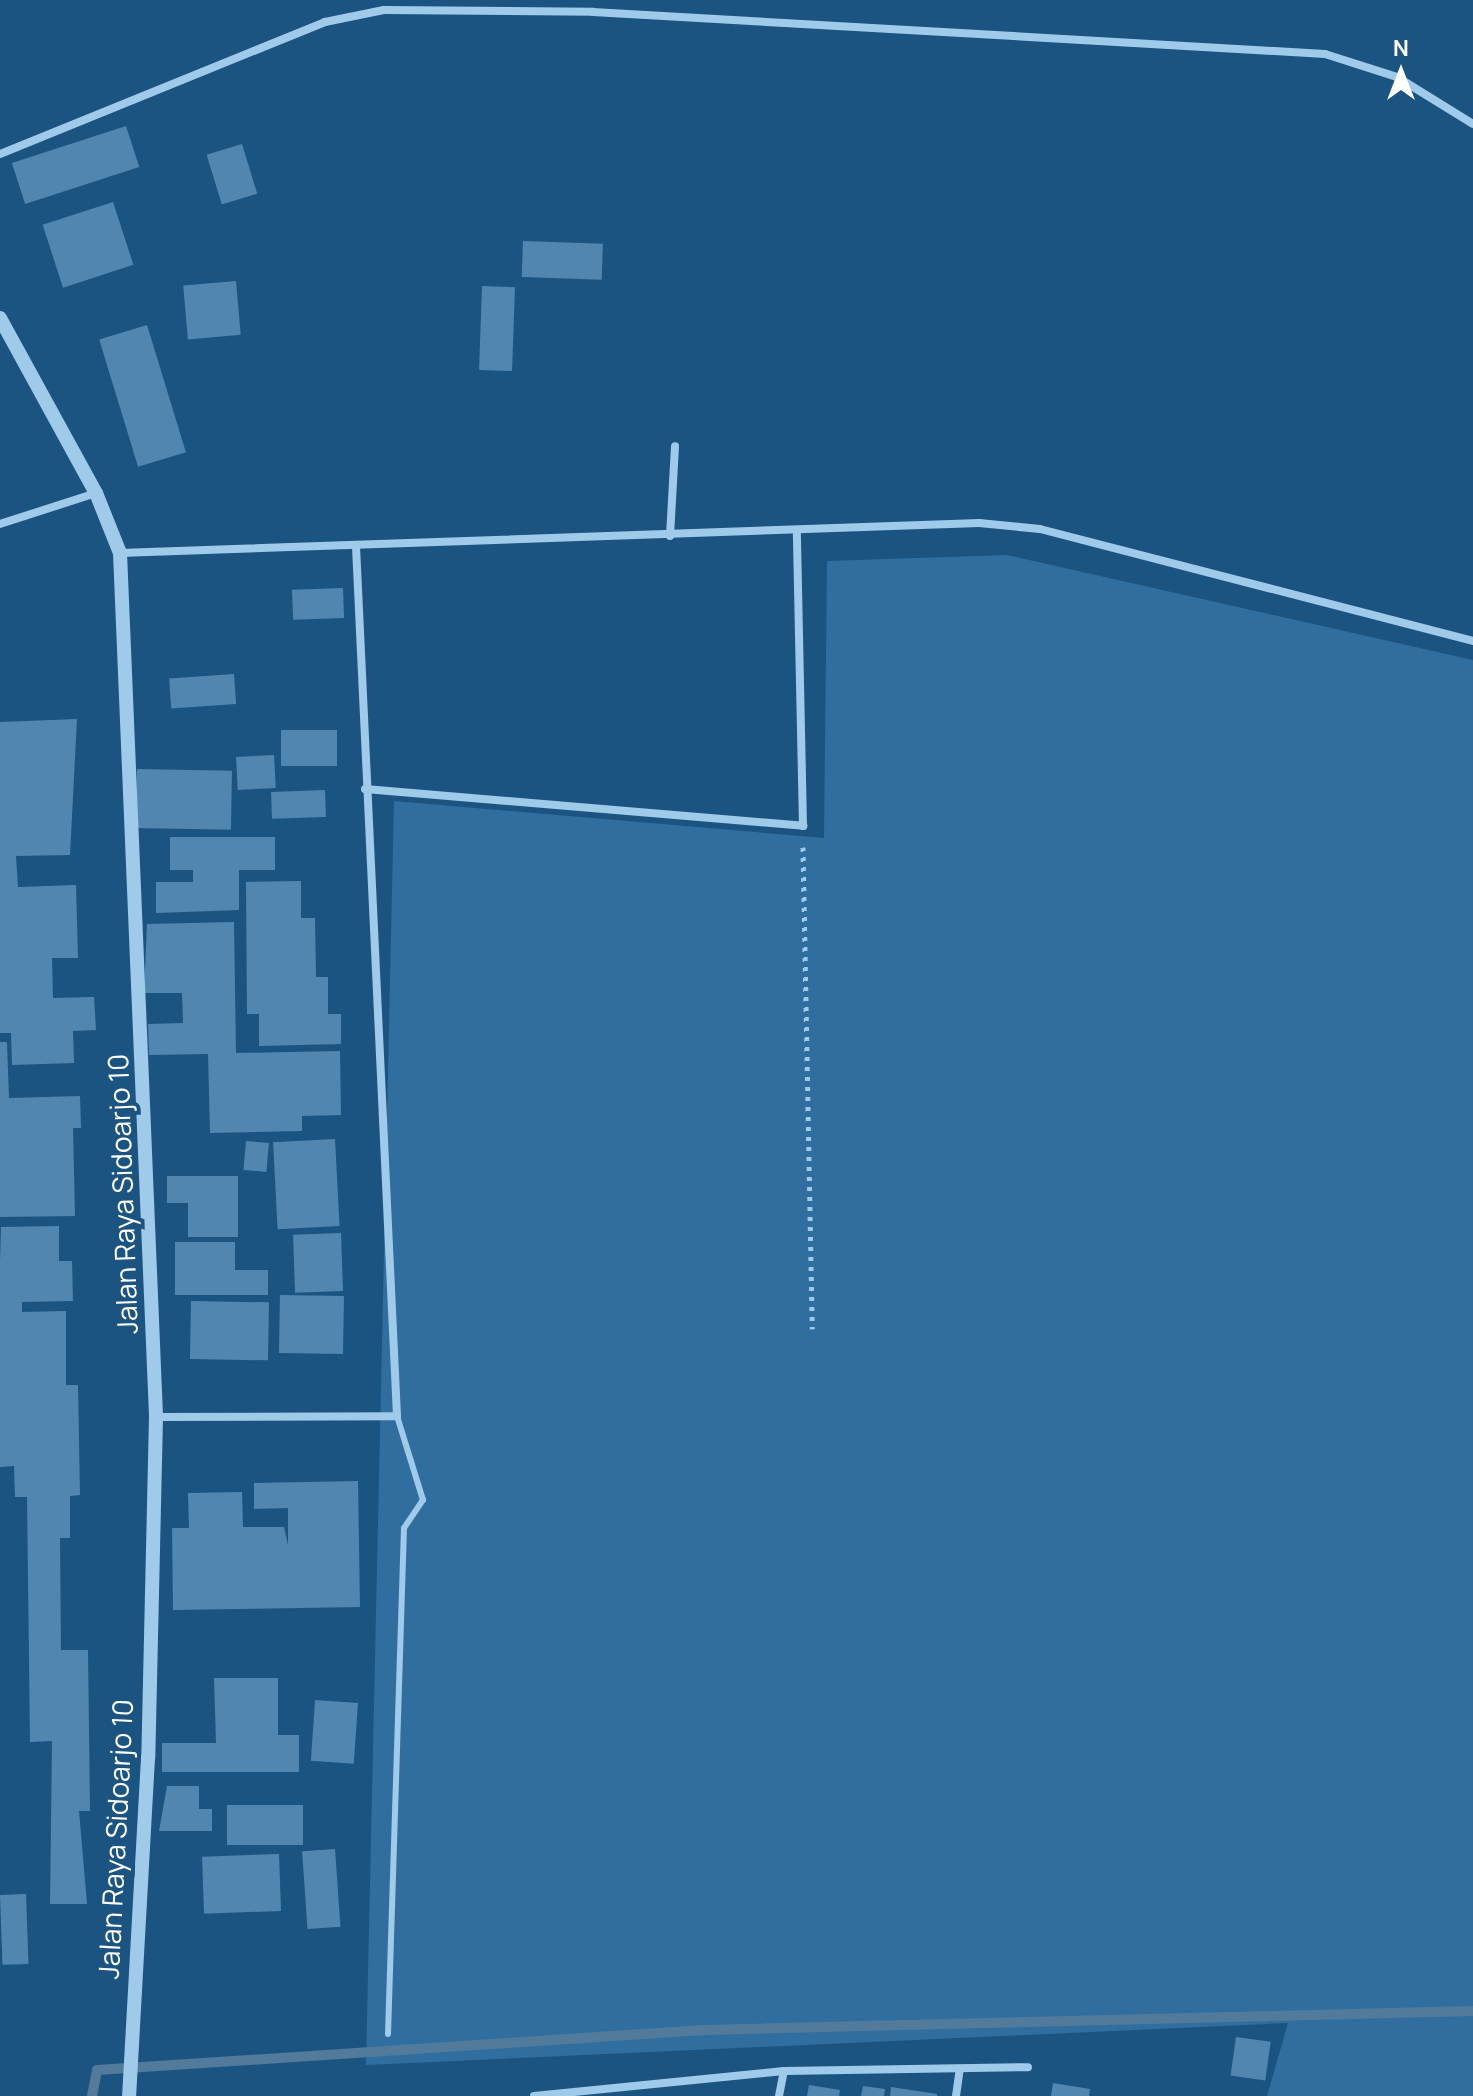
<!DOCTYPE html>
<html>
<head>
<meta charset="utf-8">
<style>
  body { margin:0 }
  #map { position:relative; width:1473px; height:2096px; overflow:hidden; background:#1c5481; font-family:Manrope,sans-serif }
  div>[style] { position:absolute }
  .green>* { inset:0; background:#2f6e9f }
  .stream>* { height:10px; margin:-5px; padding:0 5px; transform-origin:5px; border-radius:5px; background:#527a9b }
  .building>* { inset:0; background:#5186b0; transform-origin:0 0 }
  .path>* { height:5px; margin-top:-2.5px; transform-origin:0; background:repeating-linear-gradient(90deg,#a0cae9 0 4px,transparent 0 10px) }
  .service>* { height:6px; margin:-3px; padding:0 3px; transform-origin:3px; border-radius:3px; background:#a0cae9 }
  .minor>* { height:8px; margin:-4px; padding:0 4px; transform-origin:4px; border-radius:4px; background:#a0cae9 }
  .tertiary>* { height:14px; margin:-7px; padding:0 7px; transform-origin:7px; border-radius:7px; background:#a0cae9 }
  span { translate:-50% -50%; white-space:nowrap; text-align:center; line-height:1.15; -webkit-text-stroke:8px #1c5481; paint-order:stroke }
  .street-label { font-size:28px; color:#fff }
  .north { position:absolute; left:1361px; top:32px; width:80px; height:80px; -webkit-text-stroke:6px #1c5481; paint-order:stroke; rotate:0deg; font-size:22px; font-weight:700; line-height:32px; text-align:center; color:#fff }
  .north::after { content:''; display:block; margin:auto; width:28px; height:36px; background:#fff; clip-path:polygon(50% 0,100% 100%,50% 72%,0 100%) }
</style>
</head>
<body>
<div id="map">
  <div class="green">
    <div style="clip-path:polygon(1007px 555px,1473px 660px,1473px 2096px,1267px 2096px,1288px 2023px,366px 2065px,394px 801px,824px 838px,827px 561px)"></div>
  </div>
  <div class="stream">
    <div style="left:92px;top:2096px;width:26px;rotate:-79deg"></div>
    <div style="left:97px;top:2070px;width:608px;rotate:-3.77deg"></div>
    <div style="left:704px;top:2030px;width:769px;rotate:-1.42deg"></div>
  </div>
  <div class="building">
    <div style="left:126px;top:126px;width:43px;height:120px;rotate:72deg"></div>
    <div style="left:242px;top:144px;width:52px;height:37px;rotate:73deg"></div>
    <div style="left:113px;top:202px;width:66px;height:74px;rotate:72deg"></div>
    <div style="left:523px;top:241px;width:80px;height:36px;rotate:2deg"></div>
    <div style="left:236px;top:281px;width:54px;height:53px;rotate:85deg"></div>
    <div style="left:482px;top:286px;width:33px;height:84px;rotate:2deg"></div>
    <div style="left:147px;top:325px;width:133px;height:50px;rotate:73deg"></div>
    <div style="left:343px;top:588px;width:30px;height:51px;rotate:88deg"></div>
    <div style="left:234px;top:674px;width:30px;height:65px;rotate:86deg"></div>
    <div style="clip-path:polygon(77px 719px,70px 855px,16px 856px,18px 887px,76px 885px,78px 958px,52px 958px,53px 998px,94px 997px,96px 1030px,73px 1031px,74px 1063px,12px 1065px,11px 1033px,0 1033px,0 722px)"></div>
    <div style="left:281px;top:730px;width:56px;height:36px"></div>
    <div style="left:274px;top:755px;width:33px;height:38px;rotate:87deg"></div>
    <div style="left:137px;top:769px;width:95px;height:59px;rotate:1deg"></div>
    <div style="left:325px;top:790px;width:27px;height:54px;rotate:88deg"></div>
    <div style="clip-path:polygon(170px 837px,275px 837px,275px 870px,239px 870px,239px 910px,156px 913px,156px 882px,193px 882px,193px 870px,170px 870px)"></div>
    <div style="clip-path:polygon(301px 881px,301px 918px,315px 918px,316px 977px,328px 977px,328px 1014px,341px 1014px,341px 1044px,259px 1046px,259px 1014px,247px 1014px,246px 882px)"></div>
    <div style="clip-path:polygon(234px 922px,236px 1053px,340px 1051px,341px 1115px,302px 1116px,302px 1131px,210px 1133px,208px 1054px,149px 1055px,148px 1024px,183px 1023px,182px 993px,144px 993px,147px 924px)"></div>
    <div style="clip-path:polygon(0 1042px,7px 1042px,9px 1098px,80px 1096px,81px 1128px,73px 1128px,75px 1216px,0 1217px)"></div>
    <div style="left:335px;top:1139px;width:87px;height:62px;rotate:87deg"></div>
    <div style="left:246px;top:1141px;width:23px;height:29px;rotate:5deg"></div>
    <div style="clip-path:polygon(167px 1176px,238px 1176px,238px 1237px,188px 1237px,188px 1203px,167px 1203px)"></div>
    <div style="clip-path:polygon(59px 1226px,59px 1261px,72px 1261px,73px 1301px,22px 1302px,22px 1312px,66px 1311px,66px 1385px,78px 1385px,80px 1495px,70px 1496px,70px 1538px,60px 1538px,61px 1650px,88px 1650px,90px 1811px,79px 1811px,87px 1904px,50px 1904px,52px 1741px,30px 1742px,27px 1497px,15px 1497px,14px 1466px,0 1467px,0 1262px,1px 1227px)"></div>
    <div style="left:341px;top:1233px;width:58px;height:48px;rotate:88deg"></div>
    <div style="clip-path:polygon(175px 1242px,235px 1242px,235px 1270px,268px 1270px,268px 1295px,175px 1295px)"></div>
    <div style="left:280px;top:1295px;width:64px;height:58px;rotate:1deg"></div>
    <div style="left:191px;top:1301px;width:78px;height:58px;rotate:1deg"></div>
    <div style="clip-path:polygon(358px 1481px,360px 1607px,173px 1610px,172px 1528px,189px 1528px,188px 1493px,242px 1492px,243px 1527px,284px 1527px,288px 1545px,288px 1508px,254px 1509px,254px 1483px)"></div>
    <div style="clip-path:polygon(214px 1678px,278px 1678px,278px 1735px,299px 1735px,299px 1772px,162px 1772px,162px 1743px,216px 1743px)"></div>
    <div style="left:358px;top:1703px;width:61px;height:43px;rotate:94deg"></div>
    <div style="clip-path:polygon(167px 1786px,199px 1786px,199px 1809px,212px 1809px,212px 1831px,159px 1831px)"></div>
    <div style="left:303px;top:1805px;width:40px;height:76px;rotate:90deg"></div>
    <div style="left:335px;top:1849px;width:78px;height:33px;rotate:86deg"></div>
    <div style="left:279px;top:1854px;width:57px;height:77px;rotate:88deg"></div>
    <div style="left:26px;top:1894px;width:70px;height:26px;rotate:88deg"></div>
    <div style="left:1236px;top:2037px;width:35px;height:39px;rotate:8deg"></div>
    <div style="clip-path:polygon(1053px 2083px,1090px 2089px,1089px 2096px,1051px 2096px)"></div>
    <div style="clip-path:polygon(809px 2085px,840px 2090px,839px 2096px,807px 2096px)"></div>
    <div style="clip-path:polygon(863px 2086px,885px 2089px,884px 2096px,861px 2096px)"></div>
    <div style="clip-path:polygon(891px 2087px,937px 2094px,937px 2096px,890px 2096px)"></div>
  </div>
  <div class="path">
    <div style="left:803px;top:847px;width:482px;rotate:88.9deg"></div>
  </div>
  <div class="service">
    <div style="left:388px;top:2034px;width:506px;rotate:-88.19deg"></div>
    <div style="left:404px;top:1528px;width:34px;rotate:-56deg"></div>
    <div style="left:423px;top:1500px;width:88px;rotate:-107.2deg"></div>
  </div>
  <div class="minor">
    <div style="left:0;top:154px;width:351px;rotate:-22.1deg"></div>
    <div style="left:325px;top:22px;width:60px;rotate:-11.5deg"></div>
    <div style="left:384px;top:10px;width:209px;rotate:0.5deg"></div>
    <div style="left:593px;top:12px;width:733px;rotate:3.28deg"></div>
    <div style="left:1325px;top:54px;width:76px;rotate:17.7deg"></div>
    <div style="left:1397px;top:77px;width:89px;rotate:31.7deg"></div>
    <div style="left:0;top:524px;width:101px;rotate:-17.9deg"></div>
    <div style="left:670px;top:536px;width:90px;rotate:-86.8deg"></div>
    <div style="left:120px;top:553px;width:860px;rotate:-2deg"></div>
    <div style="left:979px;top:523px;width:61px;rotate:5.6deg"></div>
    <div style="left:1040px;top:529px;width:447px;rotate:14.5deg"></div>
    <div style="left:365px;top:789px;width:440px;rotate:4.8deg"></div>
    <div style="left:803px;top:826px;width:293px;rotate:-91.2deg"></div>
    <div style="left:156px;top:1417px;width:241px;rotate:-0.2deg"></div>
    <div style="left:397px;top:1416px;width:872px;rotate:-92.7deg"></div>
    <div style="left:534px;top:2096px;width:251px;rotate:-5.7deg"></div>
    <div style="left:784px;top:2071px;width:244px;rotate:-0.9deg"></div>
    <div style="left:779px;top:2096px;width:25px;rotate:-79deg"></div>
    <div style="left:956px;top:2096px;width:27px;rotate:-82deg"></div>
  </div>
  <div class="tertiary">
    <div style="left:0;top:318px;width:200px;rotate:61.3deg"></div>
    <div style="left:96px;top:493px;width:65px;rotate:68.2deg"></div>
    <div style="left:120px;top:553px;width:865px;rotate:87.61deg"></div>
    <div style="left:156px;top:1417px;width:341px;rotate:91.3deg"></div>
    <div style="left:148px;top:1758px;width:339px;rotate:93.2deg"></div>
  </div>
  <div class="street-label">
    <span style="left:122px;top:1194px;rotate:-92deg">Jalan Raya Sidoarjo 10</span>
    <span style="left:115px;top:1839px;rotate:-87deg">Jalan Raya Sidoarjo 10</span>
  </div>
  <div class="north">N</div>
</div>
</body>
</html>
